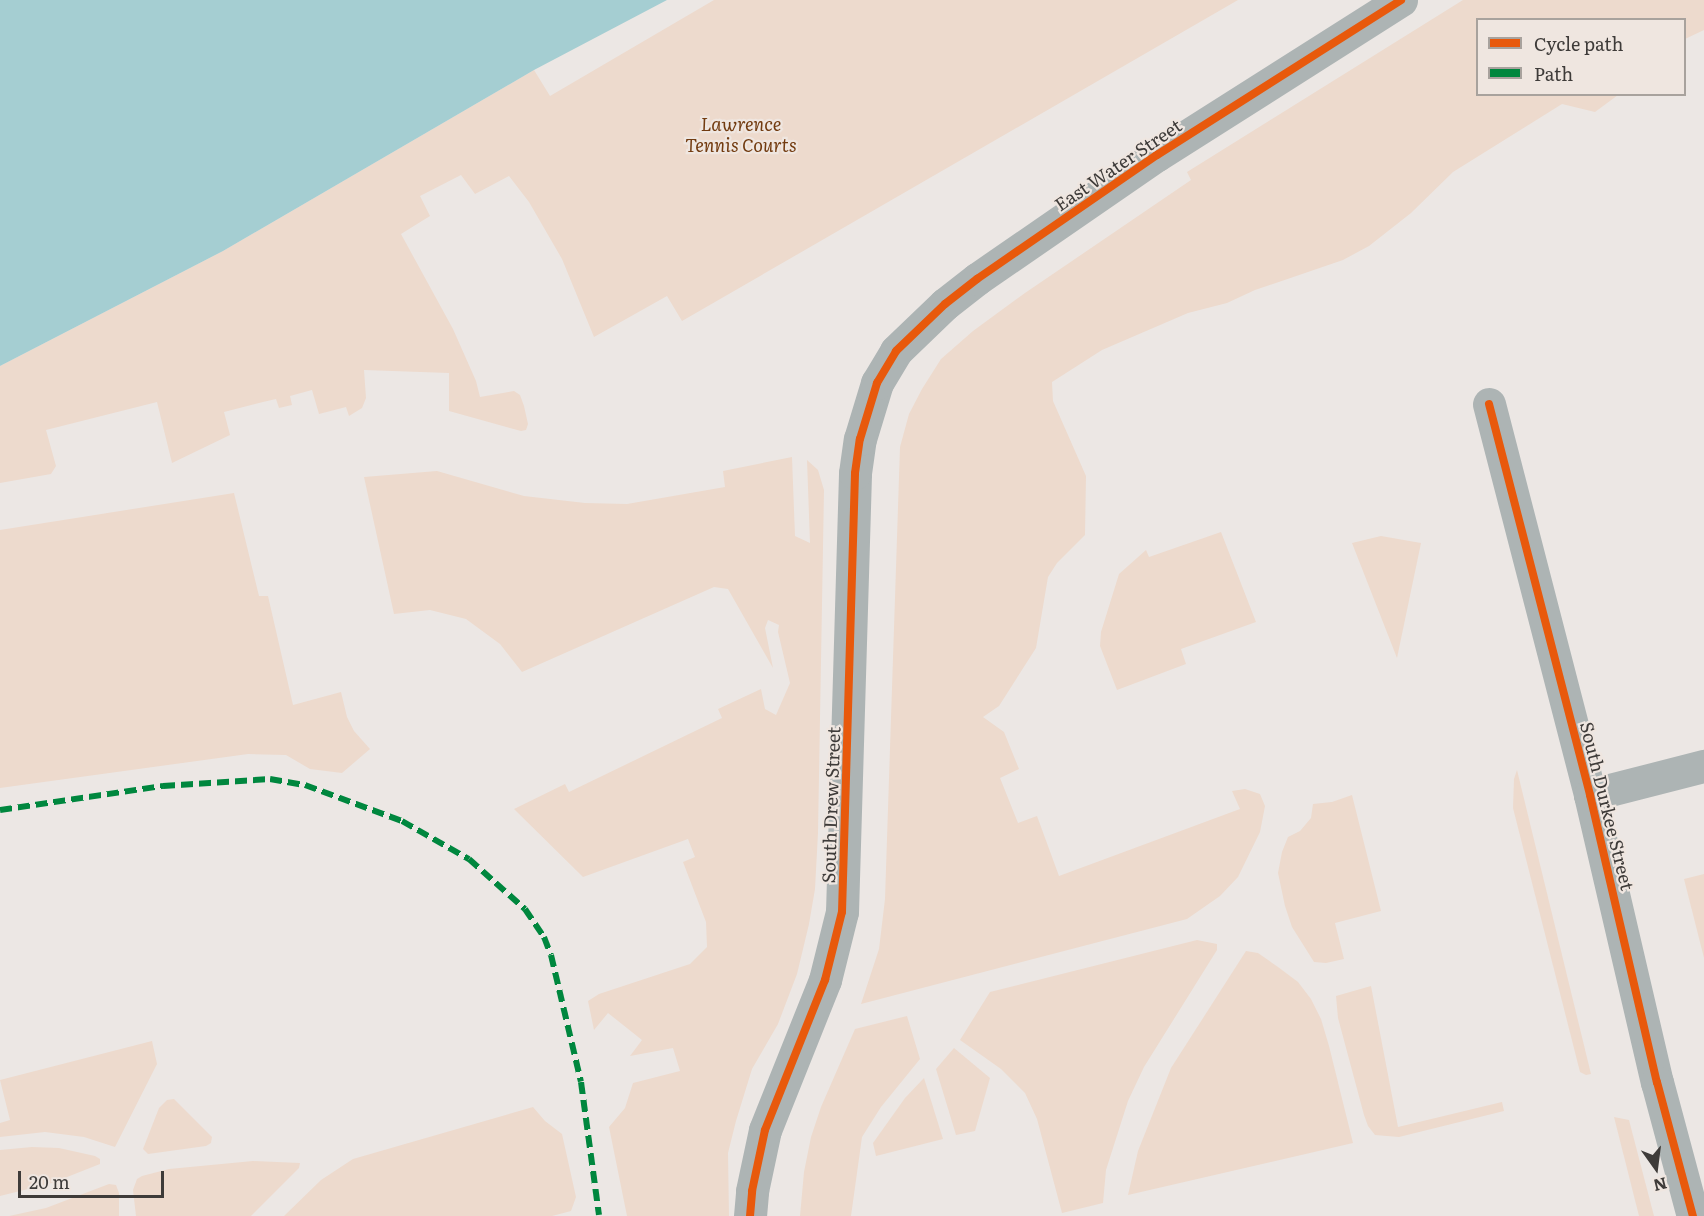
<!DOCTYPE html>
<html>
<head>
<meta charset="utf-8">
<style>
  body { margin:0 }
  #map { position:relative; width:1704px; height:1216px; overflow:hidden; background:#ece7e4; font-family:Literata,serif }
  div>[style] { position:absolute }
  .green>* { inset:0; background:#eddacd }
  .water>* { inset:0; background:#a5ced2 }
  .minor>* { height:33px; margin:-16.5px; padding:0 16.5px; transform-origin:16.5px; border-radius:16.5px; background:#adb4b4 }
  .quiet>* { height:6px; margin-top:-3px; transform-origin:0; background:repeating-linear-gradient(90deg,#00873e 0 12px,transparent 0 18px) }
  .cycleway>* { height:8px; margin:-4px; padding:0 4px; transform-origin:4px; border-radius:4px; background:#e8590c }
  span { translate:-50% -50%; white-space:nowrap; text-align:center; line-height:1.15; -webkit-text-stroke:4.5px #efe6e0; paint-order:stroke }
  .park-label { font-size:18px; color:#723b10; font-style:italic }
  .street-label { font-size:18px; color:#3e3b39 }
  .legend { position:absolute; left:1476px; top:18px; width:210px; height:78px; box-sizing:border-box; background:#efe6e0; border:2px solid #a8a29d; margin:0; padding:8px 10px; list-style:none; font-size:18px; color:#3e3b39 }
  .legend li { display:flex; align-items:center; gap:12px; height:30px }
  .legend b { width:30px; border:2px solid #a8a29d }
  .north { position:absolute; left:1626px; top:1138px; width:60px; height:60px; -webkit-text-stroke:4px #efe6e0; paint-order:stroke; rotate:166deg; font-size:16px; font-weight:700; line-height:24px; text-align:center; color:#3e3b39 }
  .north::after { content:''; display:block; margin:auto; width:21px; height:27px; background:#3e3b39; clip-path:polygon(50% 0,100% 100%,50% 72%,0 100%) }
  .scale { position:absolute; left:18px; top:1171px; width:146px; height:27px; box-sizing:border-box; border:3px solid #3e3b39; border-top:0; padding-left:8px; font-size:18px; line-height:21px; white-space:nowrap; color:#3e3b39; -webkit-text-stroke:4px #efe6e0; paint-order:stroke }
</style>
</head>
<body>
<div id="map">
  <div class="green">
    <div style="clip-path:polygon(714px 0,1238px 0,682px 321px,667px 296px,594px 337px,562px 259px,529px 202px,509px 176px,475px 194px,461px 175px,420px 196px,430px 216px,401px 234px,453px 329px,476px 381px,480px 397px,514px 391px,520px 395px,524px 406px,528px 424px,526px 430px,521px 431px,449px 411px,449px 373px,364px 370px,366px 398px,362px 408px,349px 416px,346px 407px,319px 414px,312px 390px,290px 396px,292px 405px,279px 408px,276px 399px,263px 402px,224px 412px,230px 435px,172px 463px,157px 402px,46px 430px,56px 466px,51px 474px,0 483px,0 366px,223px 251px,534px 70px,550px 96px)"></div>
    <div style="clip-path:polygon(1463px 0,1704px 0,1704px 30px,1685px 39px,1684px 20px,1478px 20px,1478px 94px,1618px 95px,1595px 112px,1562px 104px,1453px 172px,1411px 213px,1369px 246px,1343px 260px,1255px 290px,1227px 303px,1188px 313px,1102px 350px,1052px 382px,1053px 401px,1086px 476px,1085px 535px,1057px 563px,1048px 577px,1036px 648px,999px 706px,983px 717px,1004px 732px,1019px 769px,1000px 778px,1018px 823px,1037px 816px,1059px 876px,1240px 809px,1232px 791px,1245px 789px,1260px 794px,1265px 806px,1260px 832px,1238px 877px,1220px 896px,1187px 919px,861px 1004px,879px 949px,885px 899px,900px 447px,909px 414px,922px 389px,941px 359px,973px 331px,1025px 293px,1191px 180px,1187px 172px)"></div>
    <div style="clip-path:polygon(792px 457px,795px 536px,810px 543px,807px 460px,818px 470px,824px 490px,818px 833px,815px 889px,809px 924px,797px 974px,778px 1024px,752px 1069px,736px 1121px,728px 1153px,729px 1216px,627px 1216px,609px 1127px,625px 1108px,633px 1083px,680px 1071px,673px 1048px,630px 1056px,642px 1040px,608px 1013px,594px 1030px,588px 1001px,599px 994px,690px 964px,707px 947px,706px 922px,683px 862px,695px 857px,688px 839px,583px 877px,514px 809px,565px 784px,569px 792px,722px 718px,718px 709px,761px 689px,765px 709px,776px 715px,790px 683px,778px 632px,779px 625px,768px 620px,765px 628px,773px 668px,728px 589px,714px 587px,522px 672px,500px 644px,466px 619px,430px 610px,394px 614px,364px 477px,437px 471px,524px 496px,585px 503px,627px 504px,725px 487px,723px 471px)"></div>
    <div style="clip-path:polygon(234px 493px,259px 596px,268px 596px,293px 705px,341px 692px,347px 717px,354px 731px,370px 749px,342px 773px,310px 769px,286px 755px,248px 754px,0 788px,0 530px)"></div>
    <div style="clip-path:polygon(1221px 532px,1256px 622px,1181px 649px,1186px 664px,1117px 690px,1100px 646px,1101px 632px,1119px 574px,1146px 550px,1149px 557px)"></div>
    <div style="clip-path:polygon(1381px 536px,1421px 543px,1397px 658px,1352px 543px)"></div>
    <div style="clip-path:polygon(1517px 770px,1591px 1074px,1586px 1075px,1580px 1072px,1513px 808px,1514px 779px)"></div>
    <div style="clip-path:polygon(1352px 795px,1381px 911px,1335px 923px,1344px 959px,1326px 963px,1314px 962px,1292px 927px,1285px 906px,1278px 873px,1282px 852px,1288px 837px,1300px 831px,1311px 818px,1313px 804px,1332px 802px)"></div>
    <div style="clip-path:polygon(1704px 874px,1704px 958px,1684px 879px)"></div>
    <div style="clip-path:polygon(1197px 940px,1217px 944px,1217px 950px,1144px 1067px,1128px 1101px,1106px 1170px,1103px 1203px,1062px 1213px,1037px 1119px,1025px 1093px,1001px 1069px,960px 1040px,990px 992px)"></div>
    <div style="clip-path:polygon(1246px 951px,1258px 953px,1278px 967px,1298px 982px,1311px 999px,1321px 1019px,1329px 1046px,1353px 1143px,1128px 1195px,1138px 1151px,1171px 1068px)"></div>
    <div style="clip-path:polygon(1371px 986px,1398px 1127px,1502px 1102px,1504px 1111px,1399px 1137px,1375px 1135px,1368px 1126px,1364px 1115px,1338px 1018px,1336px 996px)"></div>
    <div style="clip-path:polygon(907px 1016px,920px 1059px,881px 1107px,862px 1137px,851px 1216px,800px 1216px,804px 1172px,811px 1137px,821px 1107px,855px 1029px)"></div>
    <div style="clip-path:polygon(152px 1041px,157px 1064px,115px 1147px,84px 1137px,45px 1132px,0 1137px,0 1123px,10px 1120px,0 1080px)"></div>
    <div style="clip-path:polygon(954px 1048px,990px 1078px,975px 1131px,956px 1135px,936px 1069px)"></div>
    <div style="clip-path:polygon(924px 1078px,943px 1139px,876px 1156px,873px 1143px,905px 1098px)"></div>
    <div style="clip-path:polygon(174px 1099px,212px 1137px,211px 1143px,206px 1146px,148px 1154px,143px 1149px,159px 1108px,167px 1100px)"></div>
    <div style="clip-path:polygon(533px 1107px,545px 1121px,562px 1134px,576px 1197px,571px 1211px,552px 1216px,284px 1216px,321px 1180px,353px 1159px)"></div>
    <div style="clip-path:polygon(1614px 1117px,1629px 1120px,1654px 1216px,1639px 1216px)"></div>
    <div style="clip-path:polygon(32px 1147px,59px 1148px,95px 1156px,100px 1159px,100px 1164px,52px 1183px,0 1196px,0 1150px)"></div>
    <div style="clip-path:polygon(253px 1161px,300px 1163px,299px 1168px,251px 1216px,136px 1216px,133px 1190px,137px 1179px,142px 1176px,169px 1169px)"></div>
    <div style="clip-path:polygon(109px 1184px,116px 1185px,119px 1193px,119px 1216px,9px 1216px,46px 1208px)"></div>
  </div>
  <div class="water">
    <div style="clip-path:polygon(0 0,667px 0,534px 70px,223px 251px,0 366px)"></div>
  </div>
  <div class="minor">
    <div style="left:1489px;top:404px;width:404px;rotate:75.5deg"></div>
    <div style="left:1590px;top:795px;width:295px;rotate:76.9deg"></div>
    <div style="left:1657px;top:1082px;width:139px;rotate:75deg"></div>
    <div style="left:1590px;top:795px;width:118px;rotate:-14.3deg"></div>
    <div style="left:750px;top:1216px;width:25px;rotate:-85deg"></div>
    <div style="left:752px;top:1191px;width:62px;rotate:-78deg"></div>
    <div style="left:765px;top:1130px;width:162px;rotate:-68.2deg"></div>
    <div style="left:825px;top:980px;width:70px;rotate:-76deg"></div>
    <div style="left:842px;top:912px;width:439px;rotate:-88.3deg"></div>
    <div style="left:855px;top:473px;width:34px;rotate:-82deg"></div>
    <div style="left:860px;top:439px;width:59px;rotate:-73.1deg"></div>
    <div style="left:877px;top:383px;width:37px;rotate:-59deg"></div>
    <div style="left:896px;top:351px;width:68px;rotate:-43.8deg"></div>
    <div style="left:945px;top:304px;width:41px;rotate:-38deg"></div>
    <div style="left:977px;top:279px;width:219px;rotate:-34.6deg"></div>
    <div style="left:1157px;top:155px;width:289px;rotate:-32.4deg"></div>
  </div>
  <div class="quiet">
    <div style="left:0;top:810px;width:165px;rotate:-8.4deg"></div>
    <div style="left:163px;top:786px;width:107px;rotate:-3.7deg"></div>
    <div style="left:270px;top:779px;width:36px;rotate:10deg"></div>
    <div style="left:305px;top:785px;width:103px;rotate:20.4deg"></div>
    <div style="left:402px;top:821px;width:77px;rotate:29.6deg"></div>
    <div style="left:469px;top:859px;width:75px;rotate:41.8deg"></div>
    <div style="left:525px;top:909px;width:34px;rotate:56deg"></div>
    <div style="left:544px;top:937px;width:19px;rotate:69deg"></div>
    <div style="left:551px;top:955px;width:130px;rotate:76.7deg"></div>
    <div style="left:581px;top:1082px;width:134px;rotate:82.3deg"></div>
  </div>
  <div class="cycleway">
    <div style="left:1489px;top:404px;width:404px;rotate:75.5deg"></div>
    <div style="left:1590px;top:795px;width:295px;rotate:76.9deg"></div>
    <div style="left:1657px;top:1082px;width:139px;rotate:75deg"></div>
    <div style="left:750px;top:1216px;width:25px;rotate:-85deg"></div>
    <div style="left:752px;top:1191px;width:62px;rotate:-78deg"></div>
    <div style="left:765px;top:1130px;width:162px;rotate:-68.2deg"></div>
    <div style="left:825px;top:980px;width:70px;rotate:-76deg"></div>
    <div style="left:842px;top:912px;width:439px;rotate:-88.3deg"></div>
    <div style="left:855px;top:473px;width:34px;rotate:-82deg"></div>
    <div style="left:860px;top:439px;width:59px;rotate:-73.1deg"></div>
    <div style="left:877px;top:383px;width:37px;rotate:-59deg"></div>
    <div style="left:896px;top:351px;width:68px;rotate:-43.8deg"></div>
    <div style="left:945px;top:304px;width:41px;rotate:-38deg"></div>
    <div style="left:977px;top:279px;width:219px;rotate:-34.6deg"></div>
    <div style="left:1157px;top:155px;width:289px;rotate:-32.4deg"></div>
  </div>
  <div class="park-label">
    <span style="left:741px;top:135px">Lawrence<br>Tennis Courts</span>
  </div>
  <div class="street-label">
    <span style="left:1118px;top:165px;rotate:-34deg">East Water Street</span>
    <span style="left:831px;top:805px;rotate:-88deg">South Drew Street</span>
    <span style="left:1607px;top:806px;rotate:76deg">South Durkee Street</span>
  </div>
  <ul class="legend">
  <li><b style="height:8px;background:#e8590c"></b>Cycle path</li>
  <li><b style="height:8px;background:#00873e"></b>Path</li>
  </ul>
  <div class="north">N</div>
  <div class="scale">20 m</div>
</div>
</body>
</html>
